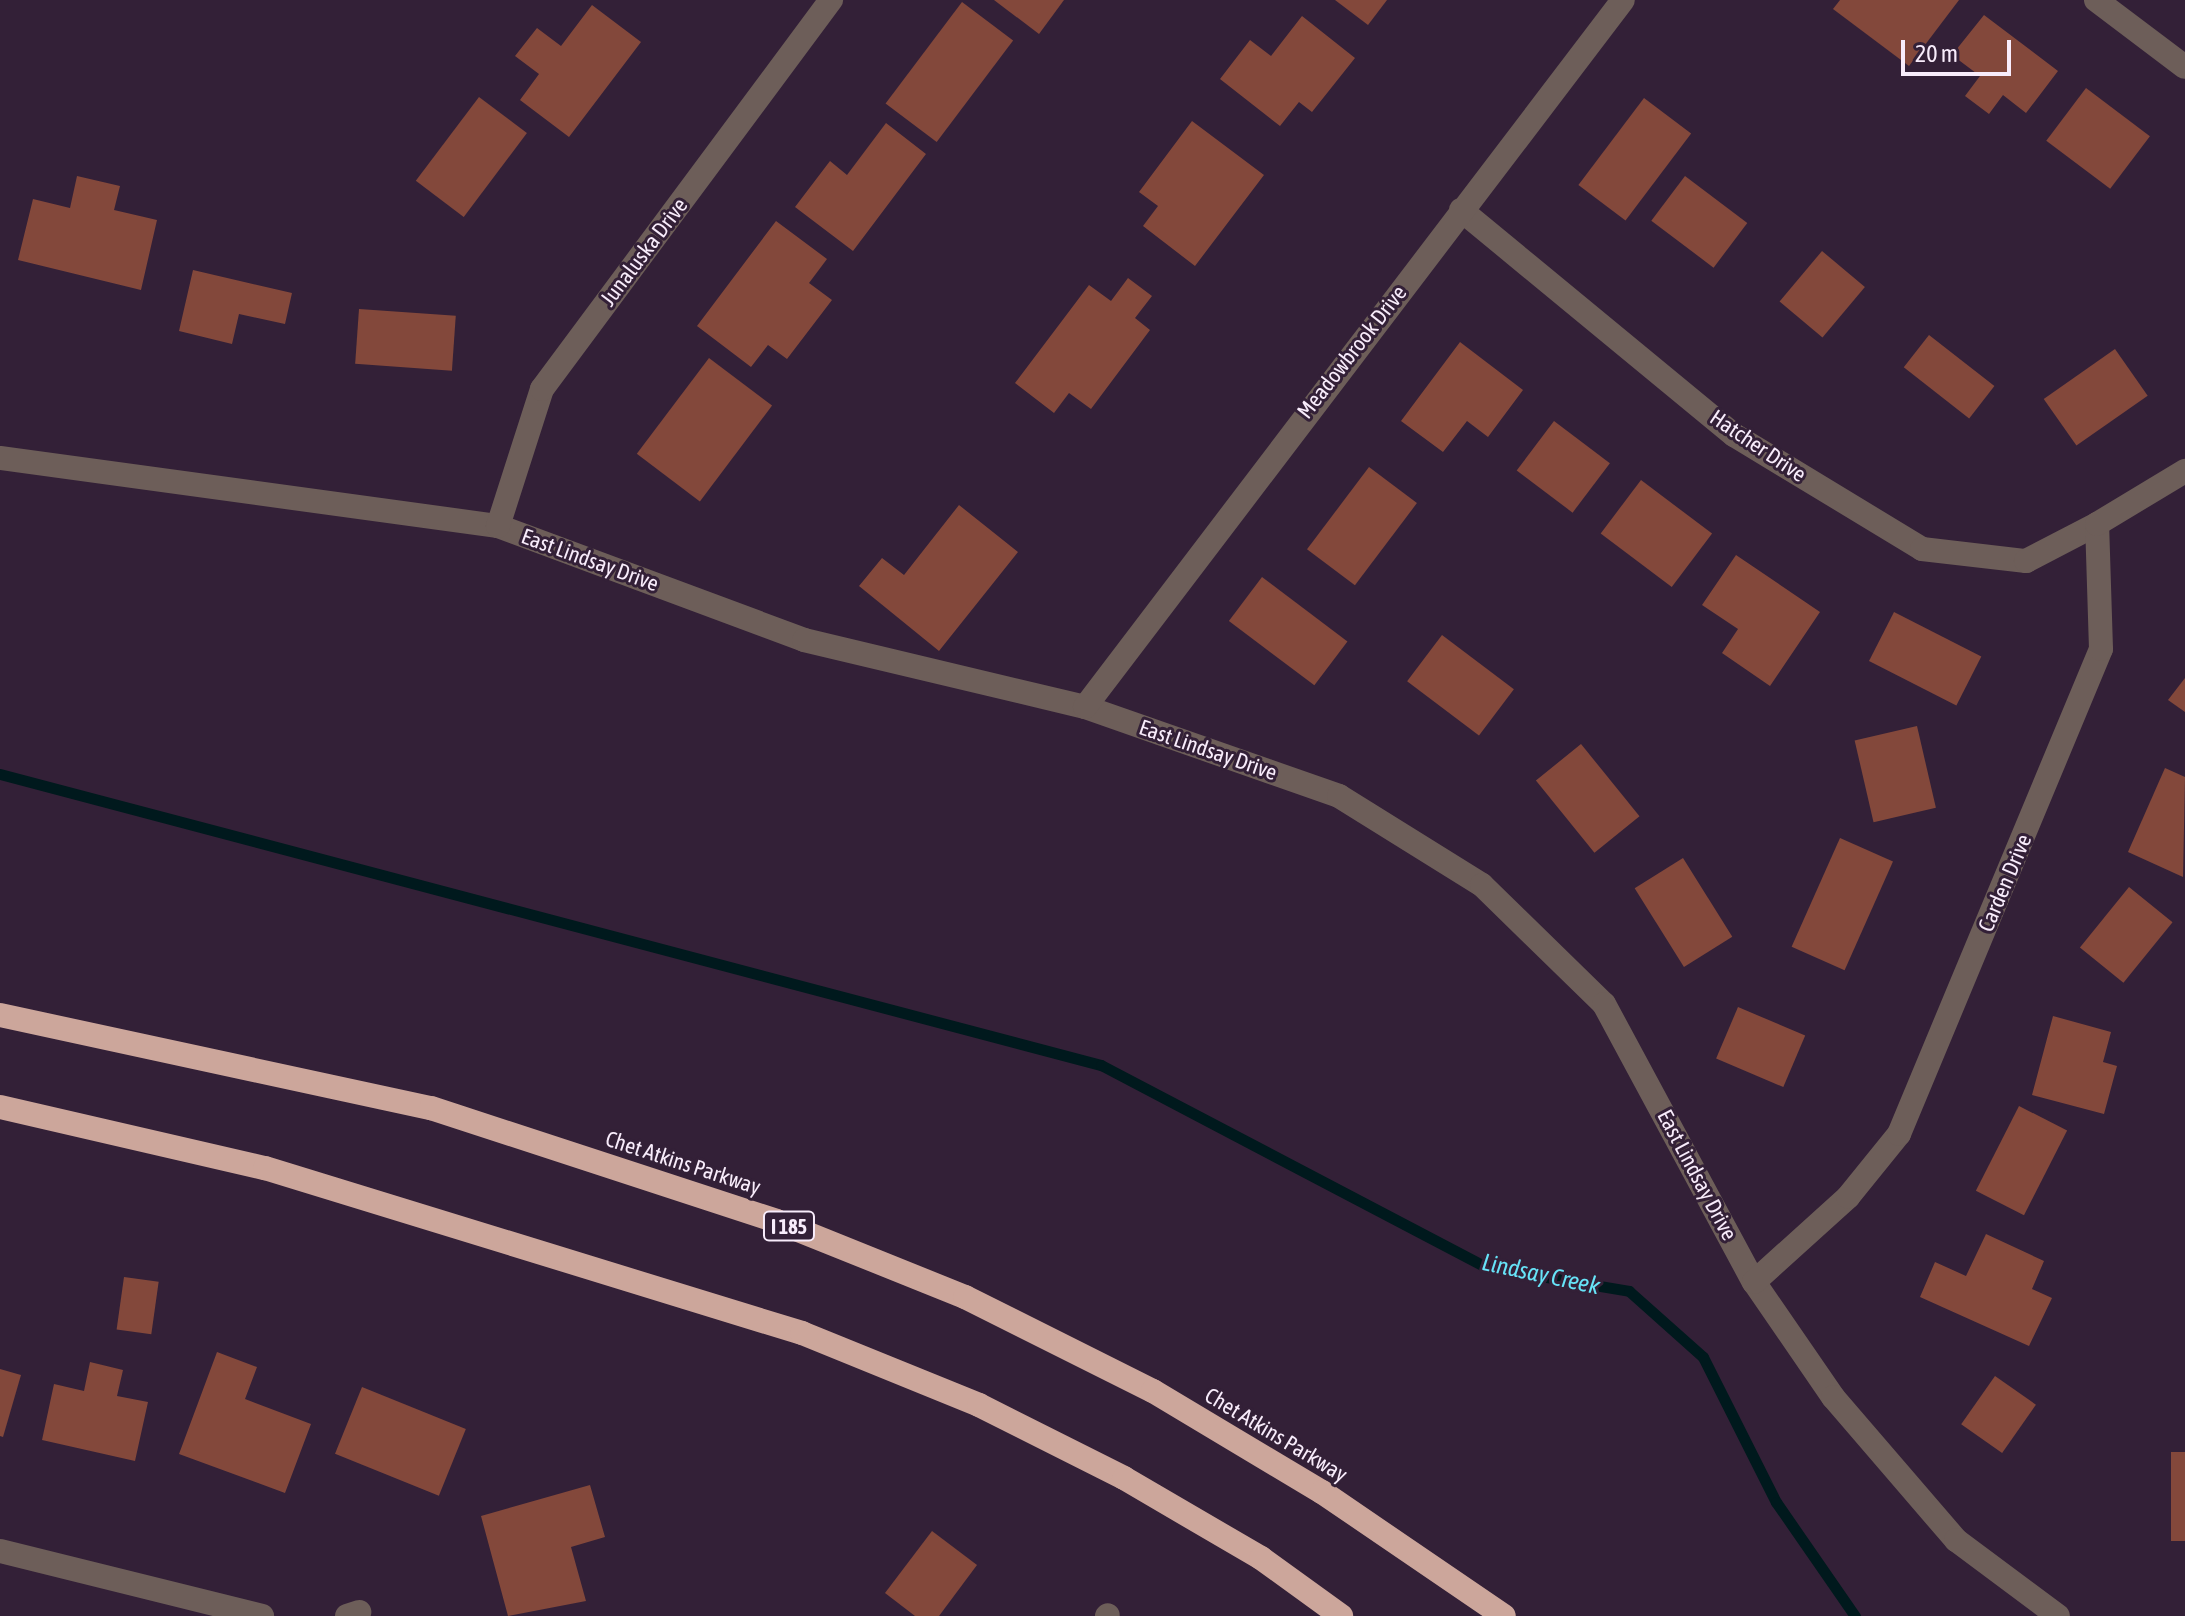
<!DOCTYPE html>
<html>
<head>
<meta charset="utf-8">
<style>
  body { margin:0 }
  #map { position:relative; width:2185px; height:1616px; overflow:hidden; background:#332037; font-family:"Asap Condensed",sans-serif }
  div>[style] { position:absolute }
  .stream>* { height:11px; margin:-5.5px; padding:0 5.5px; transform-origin:5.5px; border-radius:5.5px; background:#00191d }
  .building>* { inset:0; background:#83483b; transform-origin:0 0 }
  .minor>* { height:24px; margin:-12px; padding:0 12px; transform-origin:12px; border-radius:12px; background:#6d5e59 }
  .highway>* { height:24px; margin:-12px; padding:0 12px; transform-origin:12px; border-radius:12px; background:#cca69b }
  span { translate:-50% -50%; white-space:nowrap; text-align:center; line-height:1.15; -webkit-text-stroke:6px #332037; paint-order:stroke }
  .shield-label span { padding:2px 6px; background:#332037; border:2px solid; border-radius:6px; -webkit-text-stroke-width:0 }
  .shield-label { font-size:20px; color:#f8ecfb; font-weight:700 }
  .street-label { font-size:22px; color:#f8ecfb }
  .water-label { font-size:24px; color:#67e4f8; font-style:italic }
  .scale { position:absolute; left:1901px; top:40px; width:110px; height:36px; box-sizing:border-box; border:4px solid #f8ecfb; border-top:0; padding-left:10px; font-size:24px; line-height:28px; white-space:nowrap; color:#f8ecfb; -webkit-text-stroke:6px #332037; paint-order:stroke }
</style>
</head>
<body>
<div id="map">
  <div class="stream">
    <div style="left:0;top:774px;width:1139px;rotate:14.81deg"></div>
    <div style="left:1101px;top:1065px;width:435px;rotate:27.7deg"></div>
    <div style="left:1486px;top:1267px;width:145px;rotate:9.5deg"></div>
    <div style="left:1629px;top:1291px;width:99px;rotate:41.7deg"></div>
    <div style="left:1703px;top:1357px;width:162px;rotate:63.3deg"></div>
    <div style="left:1776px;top:1502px;width:139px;rotate:55.3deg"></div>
  </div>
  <div class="building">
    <div style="clip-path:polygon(994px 0,1064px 0,1039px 34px)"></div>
    <div style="clip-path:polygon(1335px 0,1387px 0,1368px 25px)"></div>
    <div style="clip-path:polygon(1840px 0,1959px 0,1909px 66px,1833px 9px)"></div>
    <div style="left:962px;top:2px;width:64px;height:127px;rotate:37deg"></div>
    <div style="clip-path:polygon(592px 5px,641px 42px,569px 137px,520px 100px,539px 74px,515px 56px,537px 28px,561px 46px)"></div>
    <div style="clip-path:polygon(1984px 15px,2058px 71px,2026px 113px,2003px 95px,1989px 114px,1965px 96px,1980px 76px,1952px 55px)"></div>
    <div style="clip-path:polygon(1302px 16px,1355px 58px,1312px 112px,1299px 102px,1280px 126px,1220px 79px,1250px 40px,1271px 56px)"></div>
    <div style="left:2086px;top:88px;width:80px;height:66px;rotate:37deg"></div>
    <div style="left:479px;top:97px;width:60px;height:105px;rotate:37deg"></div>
    <div style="left:1644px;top:98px;width:59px;height:109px;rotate:37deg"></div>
    <div style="clip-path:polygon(1192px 121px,1264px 175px,1195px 266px,1143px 226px,1158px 206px,1139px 192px)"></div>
    <div style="clip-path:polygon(886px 123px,926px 154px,853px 251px,795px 207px,830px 161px,847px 175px)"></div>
    <div style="clip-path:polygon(77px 176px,120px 186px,114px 210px,157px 220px,141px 290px,18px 260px,33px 199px,70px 208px)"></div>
    <div style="left:1685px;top:176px;width:78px;height:56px;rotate:37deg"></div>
    <div style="clip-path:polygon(776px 221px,827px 259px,809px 283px,832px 300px,787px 359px,768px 345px,751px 367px,697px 326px)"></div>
    <div style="left:1822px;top:251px;width:56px;height:66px;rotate:40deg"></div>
    <div style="clip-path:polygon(193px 270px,292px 293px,285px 324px,239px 314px,232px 344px,179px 331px)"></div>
    <div style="clip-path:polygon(1128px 278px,1152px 296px,1135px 318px,1150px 330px,1091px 409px,1069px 393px,1054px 413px,1015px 383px,1089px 285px,1111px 301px)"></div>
    <div style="left:359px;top:309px;width:97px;height:55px;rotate:4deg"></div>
    <div style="left:1929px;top:335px;width:83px;height:41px;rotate:38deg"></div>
    <div style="clip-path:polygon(1460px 342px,1523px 390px,1488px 437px,1467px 421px,1443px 452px,1401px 421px)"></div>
    <div style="left:2115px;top:349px;width:57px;height:87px;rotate:55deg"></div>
    <div style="left:709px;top:358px;width:79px;height:120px;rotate:37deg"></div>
    <div style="left:1554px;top:421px;width:70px;height:62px;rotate:37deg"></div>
    <div style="left:1369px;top:467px;width:60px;height:103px;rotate:37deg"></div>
    <div style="left:1641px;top:480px;width:89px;height:67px;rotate:37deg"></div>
    <div style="clip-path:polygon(959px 505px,1018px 552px,939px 651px,859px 586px,882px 558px,904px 575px)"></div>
    <div style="clip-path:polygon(1736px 555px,1820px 612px,1770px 686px,1722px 653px,1738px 629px,1702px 605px)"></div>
    <div style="left:1262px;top:577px;width:107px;height:55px;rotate:37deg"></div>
    <div style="left:1894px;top:612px;width:98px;height:55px;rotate:27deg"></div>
    <div style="left:1442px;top:635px;width:90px;height:58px;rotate:37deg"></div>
    <div style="clip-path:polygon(2185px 678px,2185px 712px,2168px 700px)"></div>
    <div style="left:1917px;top:726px;width:84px;height:64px;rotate:77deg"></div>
    <div style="left:1581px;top:744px;width:93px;height:58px;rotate:51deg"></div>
    <div style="clip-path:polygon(2165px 768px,2185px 777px,2183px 877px,2128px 852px)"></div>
    <div style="left:1840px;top:838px;width:58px;height:119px;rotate:24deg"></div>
    <div style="left:1683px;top:858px;width:93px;height:57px;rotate:58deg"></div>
    <div style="left:2129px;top:887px;width:56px;height:78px;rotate:39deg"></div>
    <div style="left:1738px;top:1007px;width:73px;height:56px;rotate:23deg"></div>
    <div style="clip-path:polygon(2053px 1016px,2111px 1032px,2103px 1062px,2117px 1066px,2104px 1114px,2032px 1095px)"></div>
    <div style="left:2019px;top:1106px;width:54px;height:95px;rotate:27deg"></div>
    <div style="clip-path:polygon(1986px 1234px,2044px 1261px,2032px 1289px,2052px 1298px,2029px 1346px,1920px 1297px,1935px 1262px,1966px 1276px)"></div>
    <div style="left:124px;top:1277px;width:35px;height:53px;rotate:8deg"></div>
    <div style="clip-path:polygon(217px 1352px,257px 1367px,245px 1399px,311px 1424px,285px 1493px,179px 1454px)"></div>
    <div style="clip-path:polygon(90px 1362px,123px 1370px,117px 1396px,148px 1402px,135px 1461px,42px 1440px,54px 1384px,84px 1391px)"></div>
    <div style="clip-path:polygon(0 1369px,21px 1375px,3px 1437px,0 1436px)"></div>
    <div style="left:1995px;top:1376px;width:50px;height:59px;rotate:35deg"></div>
    <div style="left:362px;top:1387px;width:112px;height:72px;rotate:22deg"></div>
    <div style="left:2171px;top:1452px;width:14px;height:89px"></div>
    <div style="clip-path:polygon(590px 1485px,605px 1537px,571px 1547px,586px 1601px,508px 1616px,481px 1516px)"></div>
    <div style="clip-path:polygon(932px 1531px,977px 1565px,939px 1616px,915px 1616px,885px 1593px)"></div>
  </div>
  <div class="minor">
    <div style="left:2096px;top:0;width:111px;rotate:37deg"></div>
    <div style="left:1461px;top:210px;width:354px;rotate:39.5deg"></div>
    <div style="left:1734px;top:435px;width:220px;rotate:31.2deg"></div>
    <div style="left:1922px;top:549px;width:105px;rotate:6.6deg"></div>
    <div style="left:2026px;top:561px;width:80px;rotate:-27.5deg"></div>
    <div style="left:0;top:458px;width:503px;rotate:7.78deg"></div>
    <div style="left:498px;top:526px;width:327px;rotate:20.4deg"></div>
    <div style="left:804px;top:640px;width:289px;rotate:13.4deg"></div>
    <div style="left:1085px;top:707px;width:269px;rotate:19.3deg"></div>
    <div style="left:1339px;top:796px;width:168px;rotate:31.9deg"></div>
    <div style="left:1482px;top:885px;width:170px;rotate:44.3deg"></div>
    <div style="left:1604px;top:1004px;width:316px;rotate:61.7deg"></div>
    <div style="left:1754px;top:1282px;width:140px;rotate:55.5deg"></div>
    <div style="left:1833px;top:1397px;width:189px;rotate:49.3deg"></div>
    <div style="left:1956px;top:1540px;width:127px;rotate:36.7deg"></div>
    <div style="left:498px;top:526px;width:144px;rotate:-72.2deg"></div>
    <div style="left:542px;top:389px;width:485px;rotate:-53.4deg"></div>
    <div style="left:1085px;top:707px;width:888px;rotate:-52.73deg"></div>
    <div style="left:1754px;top:1282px;width:127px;rotate:-42.1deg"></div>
    <div style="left:1848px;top:1197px;width:81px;rotate:-51deg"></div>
    <div style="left:1899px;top:1134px;width:525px;rotate:-67.39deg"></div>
    <div style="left:2101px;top:649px;width:125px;rotate:-91.8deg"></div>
    <div style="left:2097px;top:524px;width:103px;rotate:-31.1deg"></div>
    <div style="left:0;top:1551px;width:270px;rotate:13.9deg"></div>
    <div style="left:347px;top:1616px;width:13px;rotate:-18deg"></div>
    <div style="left:1107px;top:1616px;width:1px;rotate:-45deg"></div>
  </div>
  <div class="highway">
    <div style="left:0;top:1015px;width:441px;rotate:12.2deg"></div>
    <div style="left:431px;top:1108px;width:363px;rotate:18.1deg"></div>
    <div style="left:776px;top:1221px;width:204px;rotate:21.9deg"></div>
    <div style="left:965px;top:1297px;width:210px;rotate:26.6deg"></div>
    <div style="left:1153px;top:1391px;width:197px;rotate:30.9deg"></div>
    <div style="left:1322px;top:1492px;width:220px;rotate:34.3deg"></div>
    <div style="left:0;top:1107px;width:272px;rotate:13deg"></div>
    <div style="left:265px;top:1168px;width:562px;rotate:17.08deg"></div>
    <div style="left:802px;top:1333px;width:191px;rotate:22.1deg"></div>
    <div style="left:979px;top:1405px;width:162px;rotate:26.7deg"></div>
    <div style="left:1124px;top:1478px;width:159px;rotate:30.3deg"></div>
    <div style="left:1261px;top:1558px;width:99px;rotate:35.9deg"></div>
  </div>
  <div class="shield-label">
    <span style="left:789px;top:1226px">I 185</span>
  </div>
  <div class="street-label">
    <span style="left:644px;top:252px;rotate:-53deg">Junaluska Drive</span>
    <span style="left:1352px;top:352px;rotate:-52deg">Meadowbrook Drive</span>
    <span style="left:1758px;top:446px;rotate:34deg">Hatcher Drive</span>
    <span style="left:590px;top:560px;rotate:20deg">East Lindsay Drive</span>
    <span style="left:1208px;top:750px;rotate:19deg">East Lindsay Drive</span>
    <span style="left:2005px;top:883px;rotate:-67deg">Carden Drive</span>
    <span style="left:683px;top:1163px;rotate:18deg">Chet Atkins Parkway</span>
    <span style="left:1697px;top:1175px;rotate:62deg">East Lindsay Drive</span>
    <span style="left:1276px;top:1435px;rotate:31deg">Chet Atkins Parkway</span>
  </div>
  <div class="water-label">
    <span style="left:1541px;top:1274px;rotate:12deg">Lindsay Creek</span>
  </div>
  <div class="scale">20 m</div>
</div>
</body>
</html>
